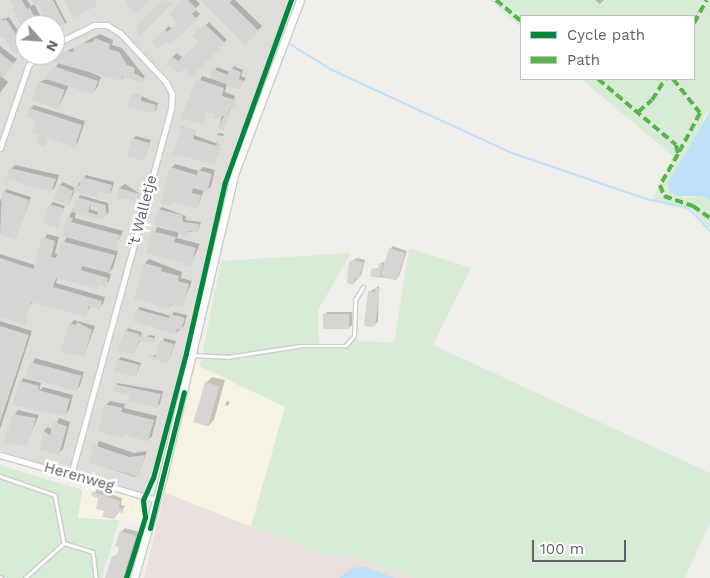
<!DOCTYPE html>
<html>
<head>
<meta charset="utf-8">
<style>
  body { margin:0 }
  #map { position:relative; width:710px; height:578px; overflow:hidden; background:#efeeea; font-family:"Work Sans",sans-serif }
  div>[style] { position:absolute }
  .commercial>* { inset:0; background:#f7f3e4 }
  .industrial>* { inset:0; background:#dfddda }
  .medical>* { inset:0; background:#eae0de }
  .green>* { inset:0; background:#d8ebd6 }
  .water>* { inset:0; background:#bfe0f9 }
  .shadow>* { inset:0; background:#0003; transform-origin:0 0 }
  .stream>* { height:2px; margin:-1px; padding:0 1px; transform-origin:1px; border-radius:1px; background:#bfe0f9 }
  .building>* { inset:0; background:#d6d5d3; transform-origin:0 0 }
  .round { border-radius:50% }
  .roads { filter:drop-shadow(1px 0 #cbcccc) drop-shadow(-1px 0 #cbcccc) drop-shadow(0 1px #cbcccc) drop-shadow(0 -1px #cbcccc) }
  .lane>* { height:2.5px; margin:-1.25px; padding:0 1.25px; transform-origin:1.25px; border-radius:1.25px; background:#fdfcfc }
  .street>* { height:5px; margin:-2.5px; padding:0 2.5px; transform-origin:2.5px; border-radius:2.5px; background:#fdfcfc }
  .secondary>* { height:7px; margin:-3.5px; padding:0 3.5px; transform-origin:3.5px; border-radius:3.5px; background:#fdfcfc }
  .quiet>* { height:4px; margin-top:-2px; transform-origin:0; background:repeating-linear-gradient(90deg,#58b549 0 8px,transparent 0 12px) }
  .cycleway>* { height:5px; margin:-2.5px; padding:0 2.5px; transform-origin:2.5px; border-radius:2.5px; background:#00873e }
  span { translate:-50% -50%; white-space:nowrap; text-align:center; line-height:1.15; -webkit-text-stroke:5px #fff; paint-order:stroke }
  .street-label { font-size:15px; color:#5f6368 }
  .legend { position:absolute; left:520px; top:15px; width:175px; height:65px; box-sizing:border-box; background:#fff; border:1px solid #bfc1c3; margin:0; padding:6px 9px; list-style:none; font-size:15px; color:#5f6368 }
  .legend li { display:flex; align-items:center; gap:10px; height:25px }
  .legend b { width:25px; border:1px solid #bfc1c3 }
  .north { position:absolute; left:15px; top:15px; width:50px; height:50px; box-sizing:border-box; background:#fff; border:1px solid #bfc1c3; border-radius:50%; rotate:116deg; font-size:14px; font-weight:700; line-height:20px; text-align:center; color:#5f6368 }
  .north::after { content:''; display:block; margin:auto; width:18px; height:22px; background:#919496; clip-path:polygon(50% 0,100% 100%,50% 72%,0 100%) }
  .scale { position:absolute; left:532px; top:540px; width:94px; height:22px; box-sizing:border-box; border:2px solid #5f6368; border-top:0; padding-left:6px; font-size:15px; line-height:18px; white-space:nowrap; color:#5f6368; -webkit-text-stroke:4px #fff; paint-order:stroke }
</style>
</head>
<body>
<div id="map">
  <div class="commercial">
    <div style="clip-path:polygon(196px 366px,285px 407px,251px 526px,165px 493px)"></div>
    <div style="clip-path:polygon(83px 480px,141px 500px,143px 522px,77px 518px)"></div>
  </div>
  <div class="industrial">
    <div style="clip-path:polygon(evenodd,0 0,290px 0,226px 173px,188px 344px,151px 477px,143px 493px,0 451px,0 0,25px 25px,55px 25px,55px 55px,25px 55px,25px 25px)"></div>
  </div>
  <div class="medical">
    <div style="clip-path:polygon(165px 493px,336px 560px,346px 554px,415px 578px,144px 578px)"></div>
  </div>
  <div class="green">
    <div style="clip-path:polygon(490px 0,710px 0,710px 111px,707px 112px,670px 192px,685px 198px,700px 196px,710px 200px,710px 228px,689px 207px,652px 200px,673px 156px,581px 79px,694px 79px,694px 16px,521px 16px,521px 27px)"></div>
    <div style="clip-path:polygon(409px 248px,471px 268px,433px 345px,710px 473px,710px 522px,685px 578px,415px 578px,346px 554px,336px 560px,251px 526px,285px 407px,200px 366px,221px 261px,351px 253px,318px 310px,319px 347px,337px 348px,352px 340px,394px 343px)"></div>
    <div style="clip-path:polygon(0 465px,82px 490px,78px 518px,119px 520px,102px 578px,0 578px)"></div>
  </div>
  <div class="water">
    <div style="clip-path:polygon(710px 111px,710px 200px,700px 196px,677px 196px,670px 192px,668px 183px)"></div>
    <div style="clip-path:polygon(358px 567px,366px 567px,394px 578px,339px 578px,350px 569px)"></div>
  </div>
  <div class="shadow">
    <div style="clip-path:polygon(11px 0,27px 0,31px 6px,35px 4px,33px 0,55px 0,67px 23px,51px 25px,45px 1px,35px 5px,45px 25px,25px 27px,16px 16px,19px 14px)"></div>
    <div style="clip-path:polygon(185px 0,196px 0,200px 4px,195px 9px,200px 14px,170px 44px,166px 39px,153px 42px,169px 26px,172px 29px,177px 24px)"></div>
    <div style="clip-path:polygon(202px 0,235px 0,262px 26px,245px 43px)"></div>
    <div style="clip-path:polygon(595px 0,604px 0,600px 4px)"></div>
    <div style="clip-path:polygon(9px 17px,25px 42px,23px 46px,4px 35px,0 36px,0 20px)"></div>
    <div style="left:209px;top:22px;width:25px;height:21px;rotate:45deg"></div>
    <div style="clip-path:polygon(100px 34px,113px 40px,112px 45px,122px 48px,145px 77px,141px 81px,125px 76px,122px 80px,80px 68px,101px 77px,97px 88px,93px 92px,69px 85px,59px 107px,39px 82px,47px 79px,59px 62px,56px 57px)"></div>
    <div style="clip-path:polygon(0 46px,17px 59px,2px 77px,8px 82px,0 93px)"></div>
    <div style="clip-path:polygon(177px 53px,183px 58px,184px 67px,168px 61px)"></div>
    <div style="clip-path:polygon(234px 66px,243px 70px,241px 76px,246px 78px,240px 88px,227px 83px,225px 92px,235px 96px,224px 128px,219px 127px,223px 112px,207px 110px,182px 117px,202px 76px,211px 79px,217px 67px,230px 72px)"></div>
    <div style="clip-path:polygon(134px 93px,158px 103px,156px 110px,153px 113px)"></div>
    <div style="clip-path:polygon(34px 105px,85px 121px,78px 142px,74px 146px,37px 119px,30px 109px)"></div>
    <div style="clip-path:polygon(182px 127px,195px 130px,194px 135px,221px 145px,215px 144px,220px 148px,214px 164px,180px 135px)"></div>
    <div style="clip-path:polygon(218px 133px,224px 134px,223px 136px,217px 135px)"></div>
    <div style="clip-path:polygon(136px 136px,151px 140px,144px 159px,133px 139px)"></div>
    <div style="clip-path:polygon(42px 139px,47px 140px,44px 146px,40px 144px)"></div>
    <div style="clip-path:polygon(175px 164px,199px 171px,203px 167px,215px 170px,211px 187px,204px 190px,197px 208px,171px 168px)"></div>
    <div style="clip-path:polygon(15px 165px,59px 175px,55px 187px,51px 191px,11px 169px)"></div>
    <div style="clip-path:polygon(86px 175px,114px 182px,112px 190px,110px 193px,99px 190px,95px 195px,75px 190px,69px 204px,60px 185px,63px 182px,75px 188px)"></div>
    <div style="clip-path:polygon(125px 184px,140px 194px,138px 199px,119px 197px,119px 188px)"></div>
    <div style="clip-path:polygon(6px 189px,31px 197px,15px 239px,0 234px,0 202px)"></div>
    <div style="clip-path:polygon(evenodd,80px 195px,108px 203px,109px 212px,100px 219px,76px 212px,75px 218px,123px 231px,114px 250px,118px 251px,113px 268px,108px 273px,111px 274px,109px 281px,105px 285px,58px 277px,56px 283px,105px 297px,103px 304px,99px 308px,91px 306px,85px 315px,33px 301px,29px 307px,0 315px,0 254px,35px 265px,47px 234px,59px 237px,55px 253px,58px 254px,67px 236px,69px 217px,80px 195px,91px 204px,100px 207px,99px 212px,90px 209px,91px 204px)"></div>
    <div style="clip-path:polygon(53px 202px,65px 206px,55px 227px,50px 205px)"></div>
    <div style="clip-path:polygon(162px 207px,186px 216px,185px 220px,201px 222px,197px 232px,179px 232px,177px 238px,200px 244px,191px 264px,148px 252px,157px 227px,172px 231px,159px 210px)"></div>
    <div style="clip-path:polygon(392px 246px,407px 251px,399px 276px,396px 279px,379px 277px,373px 269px,379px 268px,382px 262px,386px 263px)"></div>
    <div style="clip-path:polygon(357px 258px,365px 260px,361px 275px,353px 284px,350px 263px)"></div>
    <div style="clip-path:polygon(149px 259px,182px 272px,181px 278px,192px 281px,182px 305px,174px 303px,170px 307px,145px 263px)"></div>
    <div style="clip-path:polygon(379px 286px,378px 322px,375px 324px,369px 292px)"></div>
    <div style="clip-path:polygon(140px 307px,171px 316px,174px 312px,187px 315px,184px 326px,176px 333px,138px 309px)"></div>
    <div style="clip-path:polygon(327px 312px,352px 312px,352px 325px,349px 328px,324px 315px)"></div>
    <div style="clip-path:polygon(74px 320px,95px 326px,84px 356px,70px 324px)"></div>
    <div style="clip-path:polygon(0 321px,32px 331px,0 429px)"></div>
    <div style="clip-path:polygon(128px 328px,141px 332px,144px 339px,149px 335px,155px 336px,154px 341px,147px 337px,144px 340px,141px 339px,133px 353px,126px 331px)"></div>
    <div style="clip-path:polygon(164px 338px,176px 341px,168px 363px,150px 356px,158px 355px)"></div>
    <div style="clip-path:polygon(121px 357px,141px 363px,136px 376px,118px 360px)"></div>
    <div style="clip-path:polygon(35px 358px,84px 372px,80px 386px,76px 390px,27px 376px)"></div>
    <div style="clip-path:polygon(212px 377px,225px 380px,214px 420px,208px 426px,206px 383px)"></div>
    <div style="clip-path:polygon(23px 378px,41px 383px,39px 391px,43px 387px,73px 395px,69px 410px,65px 414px,13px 404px)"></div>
    <div style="clip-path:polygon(117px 383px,163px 391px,160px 404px,157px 406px,132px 391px,115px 390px)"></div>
    <div style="clip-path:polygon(110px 401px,125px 404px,124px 408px,157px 416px,152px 436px,148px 440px,125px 433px,122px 436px,106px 405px)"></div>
    <div style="clip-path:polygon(227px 401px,230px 402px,228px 406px,225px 405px)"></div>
    <div style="clip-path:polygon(18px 410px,39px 415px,26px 444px,14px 415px)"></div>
    <div style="clip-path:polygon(59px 418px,70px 422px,63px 449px,59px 453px,41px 449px,44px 430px,48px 427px,53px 430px)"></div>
    <div style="clip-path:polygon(99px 441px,134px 453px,147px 451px,139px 473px,135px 477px,90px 462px)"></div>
    <div style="clip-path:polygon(97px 489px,122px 498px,121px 505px,125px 506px,114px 518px,105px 511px,100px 497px,93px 496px)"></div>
    <div style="clip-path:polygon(125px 528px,139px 532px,125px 578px,106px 578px,113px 557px,119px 554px,121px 532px)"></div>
  </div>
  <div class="stream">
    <div style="left:288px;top:43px;width:52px;rotate:31.5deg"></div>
    <div style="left:332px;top:70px;width:198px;rotate:24.8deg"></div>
    <div style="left:512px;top:153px;width:142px;rotate:18.9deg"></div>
    <div style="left:646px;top:199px;width:43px;rotate:12.1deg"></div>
    <div style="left:688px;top:208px;width:32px;rotate:46deg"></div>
  </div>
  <div class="building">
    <div style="clip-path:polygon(10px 0,22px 0,27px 9px,30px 8px,39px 25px,25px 25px,25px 30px,22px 24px,20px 25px)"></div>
    <div style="clip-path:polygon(32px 0,53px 0,66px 25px,48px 25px,39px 5px,35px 7px)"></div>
    <div style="clip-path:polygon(64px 0,95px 0,98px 5px,73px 18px)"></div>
    <div style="clip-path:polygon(127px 0,150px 0,135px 14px,124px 3px)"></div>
    <div style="clip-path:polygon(162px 0,174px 2px,140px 36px,135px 27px)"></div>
    <div style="clip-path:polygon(183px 0,188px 0,197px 9px,192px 14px,197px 19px,170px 45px,166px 41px,157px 50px,151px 42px,164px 29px,167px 32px,176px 24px,169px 13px)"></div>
    <div style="clip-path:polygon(200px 0,232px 0,230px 3px,259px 31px,245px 45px)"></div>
    <div style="clip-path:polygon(0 17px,3px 21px,6px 19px,24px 47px,14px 53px,3px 37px,0 39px)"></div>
    <div style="clip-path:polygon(205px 24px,225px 43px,192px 76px,184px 69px,179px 74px,166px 62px,172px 56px,178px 61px,198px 42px,192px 36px)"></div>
    <div style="clip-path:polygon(95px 38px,110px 44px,109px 49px,119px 52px,127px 65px,135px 68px,134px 73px,143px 78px,141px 82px,123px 77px,122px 81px,53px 62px,55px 57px,67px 51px,73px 52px,74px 47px,81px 43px,93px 42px)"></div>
    <div style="clip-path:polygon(0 53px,14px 64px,3px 78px,0 76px)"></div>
    <div style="clip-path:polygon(53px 66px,98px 81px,93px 94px,45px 79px)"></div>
    <div style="clip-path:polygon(230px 68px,241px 72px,239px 79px,244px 81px,240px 90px,210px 78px,213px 69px,228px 75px)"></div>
    <div style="clip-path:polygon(197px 79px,224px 88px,222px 96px,236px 100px,234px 107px,231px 106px,224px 130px,218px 128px,224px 116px,214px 119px,215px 114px,207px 112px,203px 124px,180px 118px)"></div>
    <div style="left:38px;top:81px;width:28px;height:20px;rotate:18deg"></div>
    <div style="clip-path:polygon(131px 94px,142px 95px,141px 101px,156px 105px,154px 114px,127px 107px)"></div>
    <div style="clip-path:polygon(29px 108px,82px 125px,75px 147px,32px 133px,36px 120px,27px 117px)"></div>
    <div style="clip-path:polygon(181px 127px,195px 130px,193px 139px,220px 147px,215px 165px,173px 154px)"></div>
    <div class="round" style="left:37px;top:136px;width:10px;height:10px"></div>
    <div style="left:132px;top:138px;width:18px;height:19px;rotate:16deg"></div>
    <div style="clip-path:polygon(170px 167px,197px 175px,198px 170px,212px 174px,207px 192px,193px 188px,192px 193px,201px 195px,197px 209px,172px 202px,171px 206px,160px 203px)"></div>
    <div style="clip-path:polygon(10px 168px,56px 179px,51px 192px,6px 179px)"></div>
    <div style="clip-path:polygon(82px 177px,112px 185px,110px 194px,97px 191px,96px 197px,73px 191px,75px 185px,79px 186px)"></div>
    <div style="clip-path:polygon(59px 184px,73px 191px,69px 205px,54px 200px)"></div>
    <div style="clip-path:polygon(118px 188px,140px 194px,138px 201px,117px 198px)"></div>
    <div style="clip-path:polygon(2px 191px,29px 200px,16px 240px,0 235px)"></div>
    <div style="clip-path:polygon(evenodd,76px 197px,105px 205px,107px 216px,101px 220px,72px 212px,76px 197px,90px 205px,98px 208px,97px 215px,88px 212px,90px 205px)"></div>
    <div style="left:49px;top:204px;width:15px;height:21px;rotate:16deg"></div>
    <div style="clip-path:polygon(158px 209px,182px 215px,183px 222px,199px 224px,197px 233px,188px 231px,187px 236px,154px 224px)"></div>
    <div style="clip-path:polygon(68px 216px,73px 218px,71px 222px,120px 235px,116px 251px,62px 236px)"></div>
    <div style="clip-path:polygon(152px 231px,176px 237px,174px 242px,196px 248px,191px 266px,146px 253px)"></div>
    <div style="clip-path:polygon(42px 237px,55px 241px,51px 257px,56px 258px,61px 241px,115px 255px,109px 273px,82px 266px,81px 270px,108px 278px,106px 287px,99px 285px,98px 289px,56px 278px,53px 287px,102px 301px,100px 310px,89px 306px,86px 317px,31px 302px,25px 325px,0 317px,0 258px,33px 269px)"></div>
    <div style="left:389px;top:248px;width:17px;height:29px;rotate:17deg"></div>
    <div style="clip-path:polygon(353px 260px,363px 263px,359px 279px,355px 278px,353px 285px,347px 283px,349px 262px)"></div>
    <div style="clip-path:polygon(144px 263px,162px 268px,161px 271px,179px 276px,178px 281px,189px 284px,183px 307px,172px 304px,170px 309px,134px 299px)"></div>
    <div style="clip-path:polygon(379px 263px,383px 264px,379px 278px,370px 276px,372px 268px,377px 270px)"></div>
    <div style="clip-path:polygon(375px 288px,380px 288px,375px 326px,368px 327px,364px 325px,368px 291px,375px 292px)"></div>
    <div style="clip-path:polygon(136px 309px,169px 318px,170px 314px,185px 318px,181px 330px,177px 329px,176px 335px,133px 321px)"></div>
    <div style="left:323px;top:314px;width:26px;height:15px"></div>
    <div style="clip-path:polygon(77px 322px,92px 330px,84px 357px,61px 351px,69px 323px,76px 325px)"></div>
    <div style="clip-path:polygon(0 326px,29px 335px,0 422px)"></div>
    <div style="clip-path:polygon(125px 330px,139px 334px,139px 341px,133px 354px,118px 350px)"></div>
    <div style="clip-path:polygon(141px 334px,145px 339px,146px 336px,154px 338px,153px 344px,138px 340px)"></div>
    <div style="clip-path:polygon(160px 340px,174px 344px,168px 364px,148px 358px,149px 355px,156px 357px)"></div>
    <div style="left:117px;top:359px;width:23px;height:13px;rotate:15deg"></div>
    <div style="left:30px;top:362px;width:53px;height:16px;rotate:15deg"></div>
    <div style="clip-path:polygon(20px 381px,39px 386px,38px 390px,70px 399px,65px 416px,12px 405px)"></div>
    <div style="left:205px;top:382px;width:15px;height:42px;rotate:16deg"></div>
    <div style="clip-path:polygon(114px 384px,161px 394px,157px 408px,129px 400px,130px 396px,113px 391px)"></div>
    <div style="clip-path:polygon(105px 404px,122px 408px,121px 412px,154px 420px,148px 442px,123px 434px,123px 437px,111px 436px,98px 431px)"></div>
    <div style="clip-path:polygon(13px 414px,36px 418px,27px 446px,4px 442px)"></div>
    <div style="clip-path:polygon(53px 422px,67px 426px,59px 455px,40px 450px,43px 430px,50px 435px)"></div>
    <div style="clip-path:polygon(94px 445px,129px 457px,145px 455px,138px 477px,88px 462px)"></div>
    <div style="clip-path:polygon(91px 491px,120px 501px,119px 508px,124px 509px,123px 513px,119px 512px,114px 519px,102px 517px,104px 511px,96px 509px,98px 498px,92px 496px)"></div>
    <div style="clip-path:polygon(120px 531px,136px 536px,123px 578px,105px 578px,112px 556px,116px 558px,119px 547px,115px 546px)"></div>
  </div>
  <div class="roads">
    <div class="lane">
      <div style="left:193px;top:355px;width:34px;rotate:3deg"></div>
      <div style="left:227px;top:357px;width:73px;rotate:-8.7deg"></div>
      <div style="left:299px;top:346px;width:46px"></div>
      <div style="left:345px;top:346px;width:13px;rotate:-48deg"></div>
      <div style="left:354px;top:336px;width:36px;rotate:-88deg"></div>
      <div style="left:355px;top:300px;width:15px;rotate:-58deg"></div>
      <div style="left:0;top:476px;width:58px;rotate:19.1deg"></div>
      <div style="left:55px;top:495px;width:49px;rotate:79.4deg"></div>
      <div style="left:64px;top:543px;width:30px;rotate:17deg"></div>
      <div style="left:93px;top:552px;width:26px;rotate:83deg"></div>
      <div style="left:0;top:577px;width:2px;rotate:27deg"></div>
      <div style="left:25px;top:578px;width:52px;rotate:-41.9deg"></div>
    </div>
    <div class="street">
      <div style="left:55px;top:44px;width:43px;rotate:-26deg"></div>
      <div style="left:94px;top:25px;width:13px"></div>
      <div style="left:107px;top:25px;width:15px;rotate:32deg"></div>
      <div style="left:120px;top:33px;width:67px;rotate:46.8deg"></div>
      <div style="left:166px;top:82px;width:13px;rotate:63deg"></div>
      <div style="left:172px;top:94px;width:15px;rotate:94deg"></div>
      <div style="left:171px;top:109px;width:378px;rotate:105.3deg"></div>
      <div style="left:0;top:148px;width:87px;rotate:-71.1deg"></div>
      <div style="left:28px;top:66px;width:14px;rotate:-51deg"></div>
      <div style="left:0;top:455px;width:163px;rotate:16deg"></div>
    </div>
    <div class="secondary">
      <div style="left:134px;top:578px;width:102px;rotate:-74.1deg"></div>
      <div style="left:162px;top:480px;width:317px;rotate:-76.7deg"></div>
      <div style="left:235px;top:172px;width:184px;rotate:-69.3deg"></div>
    </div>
  </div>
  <div class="quiet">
    <div style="left:496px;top:0;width:33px;rotate:40deg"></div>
    <div style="left:694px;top:23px;width:26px;rotate:-61deg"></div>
    <div style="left:598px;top:79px;width:102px;rotate:40.2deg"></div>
    <div style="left:676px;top:145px;width:9px;rotate:77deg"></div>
    <div style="left:678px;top:154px;width:36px;rotate:120deg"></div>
    <div style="left:660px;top:185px;width:12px;rotate:70deg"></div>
    <div style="left:664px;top:196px;width:31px;rotate:19deg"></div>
    <div style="left:693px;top:206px;width:21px;rotate:35deg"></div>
    <div style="left:673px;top:79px;width:43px;rotate:51.5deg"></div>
    <div style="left:700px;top:113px;width:47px;rotate:118.2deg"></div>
    <div style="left:638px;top:112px;width:18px;rotate:-41deg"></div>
    <div style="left:652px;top:100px;width:25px;rotate:-58deg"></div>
  </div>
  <div class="cycleway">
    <div style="left:150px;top:528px;width:140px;rotate:-76deg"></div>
    <div style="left:126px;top:578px;width:64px;rotate:-72.7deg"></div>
    <div style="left:145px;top:517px;width:17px;rotate:-97deg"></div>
    <div style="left:143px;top:500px;width:24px;rotate:-66deg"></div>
    <div style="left:153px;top:478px;width:129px;rotate:-75.2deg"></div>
    <div style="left:186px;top:353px;width:175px;rotate:-77.2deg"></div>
    <div style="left:225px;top:182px;width:194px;rotate:-70.1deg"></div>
  </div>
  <div class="street-label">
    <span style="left:143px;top:211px;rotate:-75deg">'t Walletje</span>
    <span style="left:79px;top:477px;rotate:16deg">Herenweg</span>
  </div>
  <ul class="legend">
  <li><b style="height:6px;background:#00873e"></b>Cycle path</li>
  <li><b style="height:6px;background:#58b549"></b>Path</li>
  </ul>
  <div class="north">N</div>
  <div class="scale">100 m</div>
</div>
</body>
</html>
